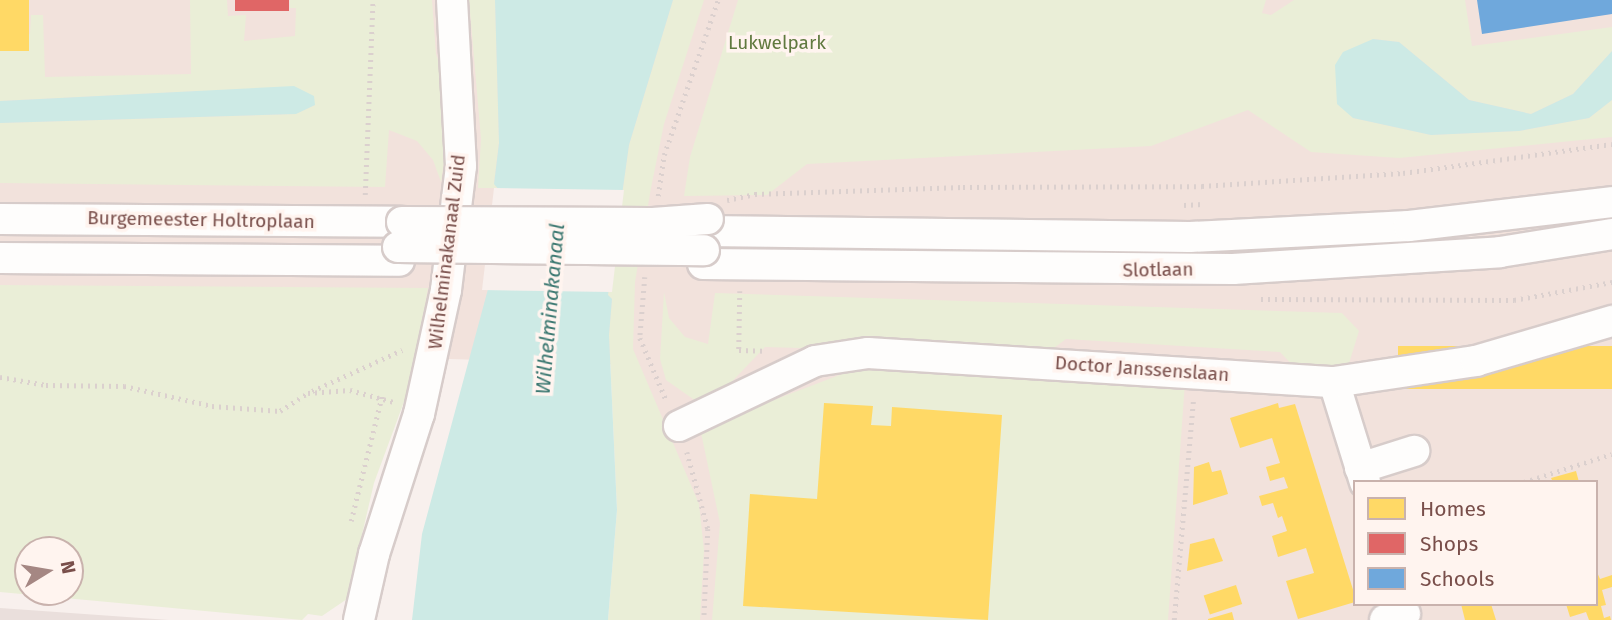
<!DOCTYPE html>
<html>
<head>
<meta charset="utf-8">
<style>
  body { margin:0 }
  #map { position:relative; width:1612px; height:620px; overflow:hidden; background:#f8f0ed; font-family:"Fira Sans",sans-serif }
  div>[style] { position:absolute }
  .residential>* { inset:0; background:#f2e2dc }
  .industrial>* { inset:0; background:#eadfdc }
  .green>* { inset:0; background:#eaeed7 }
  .water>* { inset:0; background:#cdeae5 }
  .pier>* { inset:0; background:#f8f0ed }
  .homes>* { inset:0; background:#ffd966; transform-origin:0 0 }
  .shops>* { inset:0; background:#e06666; transform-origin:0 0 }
  .schools>* { inset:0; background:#6fa8dc }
  .path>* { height:4.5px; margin-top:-2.25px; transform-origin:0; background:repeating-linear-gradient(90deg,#dbd0ce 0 2px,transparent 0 7px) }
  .roads { filter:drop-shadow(2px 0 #d7ccca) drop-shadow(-2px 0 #d7ccca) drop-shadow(0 2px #d7ccca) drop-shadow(0 -2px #d7ccca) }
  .minor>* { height:30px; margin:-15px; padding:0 15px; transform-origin:15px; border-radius:15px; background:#fefdfc }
  .bridges { filter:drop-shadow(2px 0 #d7ccca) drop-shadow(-2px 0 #d7ccca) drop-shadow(0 2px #d7ccca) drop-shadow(0 -2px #d7ccca) }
  .minor-bridge>* { height:30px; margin:-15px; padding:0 15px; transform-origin:15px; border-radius:15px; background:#fefdfc }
  span { translate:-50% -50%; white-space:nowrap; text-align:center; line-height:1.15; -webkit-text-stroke:7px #fff4ef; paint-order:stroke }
  .park-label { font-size:19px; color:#60793f }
  .street-label { font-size:19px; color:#794e4a }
  .water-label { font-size:21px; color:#3a7770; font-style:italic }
  .legend { position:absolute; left:1353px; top:480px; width:245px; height:126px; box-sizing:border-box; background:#fff4ef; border:2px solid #c9b2ad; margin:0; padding:9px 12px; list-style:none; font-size:21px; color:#794e4a }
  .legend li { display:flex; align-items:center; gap:14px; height:35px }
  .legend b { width:35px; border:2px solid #c9b2ad }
  .north { position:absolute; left:14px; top:536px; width:70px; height:70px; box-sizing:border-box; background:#fff4ef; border:2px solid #c9b2ad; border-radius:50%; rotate:79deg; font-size:19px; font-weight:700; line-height:28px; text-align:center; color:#794e4a }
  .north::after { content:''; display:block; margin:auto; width:24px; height:32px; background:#a58783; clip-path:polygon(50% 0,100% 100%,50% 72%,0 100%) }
</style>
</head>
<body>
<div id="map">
  <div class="residential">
    <div style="clip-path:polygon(evenodd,0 0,1612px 0,1612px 620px,613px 620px,632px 365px,0 344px,0 0,1355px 482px,1596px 482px,1596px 604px,1355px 604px,1355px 482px)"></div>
  </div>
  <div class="industrial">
    <div style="clip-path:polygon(0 608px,169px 620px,0 620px)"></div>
  </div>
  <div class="green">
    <div style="clip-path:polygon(190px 0,227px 0,228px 16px,246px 15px,244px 41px,295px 36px,296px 8px,290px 8px,290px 0,432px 0,436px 54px,443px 75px,446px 150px,441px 182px,433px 160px,417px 141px,389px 130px,385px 187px,0 183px,0 123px,295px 114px,315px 105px,200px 91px,0 101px,0 35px,30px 34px,31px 15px,43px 15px,45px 77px,191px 74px)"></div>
    <div style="clip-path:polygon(469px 0,495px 0,499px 142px,494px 183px,498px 188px,478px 188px,481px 139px)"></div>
    <div style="clip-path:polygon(673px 0,704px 0,664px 124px,651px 188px,635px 282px,633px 349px,699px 504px,704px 550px,700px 620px,608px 620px,617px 510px,609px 335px,612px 299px,608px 295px,629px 145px)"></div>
    <div style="clip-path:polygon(738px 0,1266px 0,1262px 13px,1271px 15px,1294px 0,1465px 0,1472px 46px,1612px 27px,1612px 51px,1573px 94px,1531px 114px,1469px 100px,1399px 42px,1373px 39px,1353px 118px,1431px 135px,1519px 131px,1589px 118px,1612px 100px,1612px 137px,1399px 158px,1311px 152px,1248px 110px,1151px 146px,807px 164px,767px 195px,684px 196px,690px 157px)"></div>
    <div style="clip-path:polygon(evenodd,0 285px,428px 288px,412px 380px,374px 483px,347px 599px,322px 616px,308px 614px,302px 620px,0 592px,0 285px,28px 550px,70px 550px,70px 592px,28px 592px,28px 550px)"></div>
    <div style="clip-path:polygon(664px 292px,669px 318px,685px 337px,708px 344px,715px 293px,1342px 313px,1359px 331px,1346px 373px,1300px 373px,1280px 352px,1066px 339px,1054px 348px,874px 340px,800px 348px,765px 347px,721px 393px,711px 400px,693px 399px,666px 380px,660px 359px)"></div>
    <div style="clip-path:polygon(858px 368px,1185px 382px,1168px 620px,712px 620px,720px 523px,700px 428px)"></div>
  </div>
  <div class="water">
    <div style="clip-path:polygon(495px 0,673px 0,629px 145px,608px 295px,612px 299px,609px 335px,617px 510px,608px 620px,412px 620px,422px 534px,488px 289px,500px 191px,494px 184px,499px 143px)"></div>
    <div style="clip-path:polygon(1373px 39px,1399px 42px,1469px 100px,1531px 114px,1573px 94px,1612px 51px,1612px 100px,1589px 118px,1519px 131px,1431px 135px,1353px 118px,1337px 104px,1335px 65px,1343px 52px)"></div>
    <div style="clip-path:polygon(294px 86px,314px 96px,315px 105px,296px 114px,0 123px,0 101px)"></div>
  </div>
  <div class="pier">
    <div style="clip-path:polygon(494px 188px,624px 190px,612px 292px,482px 290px)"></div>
  </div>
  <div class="homes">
    <div style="left:0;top:0;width:29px;height:51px"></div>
    <div style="left:1612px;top:346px;width:43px;height:214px;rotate:90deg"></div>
    <div style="clip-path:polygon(824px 403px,873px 406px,871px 425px,891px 426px,892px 407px,1002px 415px,988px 620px,743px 606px,750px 494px,817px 499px)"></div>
    <div style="clip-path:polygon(1278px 403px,1279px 408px,1295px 404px,1355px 596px,1355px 602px,1298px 619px,1286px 581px,1314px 573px,1306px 548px,1278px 557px,1272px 536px,1287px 531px,1282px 516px,1278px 518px,1273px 503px,1262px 506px,1259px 496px,1288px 488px,1284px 477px,1270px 481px,1266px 467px,1280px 463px,1272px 438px,1240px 448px,1230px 418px)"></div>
    <div style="clip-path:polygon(1209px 462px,1212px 472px,1221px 470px,1228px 494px,1193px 505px,1194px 467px)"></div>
    <div style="clip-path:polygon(1576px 471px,1579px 482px,1553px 482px,1551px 478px)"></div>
    <div style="clip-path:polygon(1214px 538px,1223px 561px,1187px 571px,1190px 544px)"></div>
    <div style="clip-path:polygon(1596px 570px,1600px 579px,1612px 575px,1612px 587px,1602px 590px,1606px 605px,1601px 606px,1604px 618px,1610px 616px,1611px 620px,1589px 620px,1586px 612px,1570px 617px,1566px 604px,1596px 604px)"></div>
    <div style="left:1236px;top:585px;width:20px;height:34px;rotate:72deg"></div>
    <div style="clip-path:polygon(1461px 604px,1491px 604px,1496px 620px,1465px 620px)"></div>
    <div style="clip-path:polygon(1232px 612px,1234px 620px,1208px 620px,1208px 619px)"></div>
  </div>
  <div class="shops">
    <div style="left:235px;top:0;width:54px;height:11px"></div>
  </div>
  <div class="schools">
    <div style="clip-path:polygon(1477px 0,1612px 0,1612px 14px,1482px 34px)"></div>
  </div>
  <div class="path">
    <div style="left:365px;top:195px;width:195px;rotate:-87.7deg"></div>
    <div style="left:658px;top:196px;width:41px;rotate:-81.7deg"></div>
    <div style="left:664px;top:155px;width:164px;rotate:-70.8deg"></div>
    <div style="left:727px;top:200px;width:29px;rotate:-12deg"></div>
    <div style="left:755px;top:194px;width:208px;rotate:-1.9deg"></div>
    <div style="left:963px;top:187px;width:239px;rotate:-0.2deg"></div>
    <div style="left:1202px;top:186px;width:201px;rotate:-3.7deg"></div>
    <div style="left:1403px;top:173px;width:211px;rotate:-7.9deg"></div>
    <div style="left:1184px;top:205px;width:19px;rotate:-3deg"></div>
    <div style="left:645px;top:277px;width:61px;rotate:94.7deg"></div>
    <div style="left:640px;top:338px;width:69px;rotate:67.1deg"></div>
    <div style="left:740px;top:291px;width:59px;rotate:91deg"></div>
    <div style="left:739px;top:350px;width:27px;rotate:2deg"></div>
    <div style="left:1261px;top:299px;width:253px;rotate:0.2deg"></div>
    <div style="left:1514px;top:300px;width:100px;rotate:-10.4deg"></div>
    <div style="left:0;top:377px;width:47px;rotate:9.9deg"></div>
    <div style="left:46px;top:385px;width:78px;rotate:0.7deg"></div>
    <div style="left:124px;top:386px;width:90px;rotate:12.8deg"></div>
    <div style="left:212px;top:406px;width:68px;rotate:4.2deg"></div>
    <div style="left:280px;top:411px;width:33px;rotate:-33deg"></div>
    <div style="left:308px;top:393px;width:42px;rotate:-4.1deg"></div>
    <div style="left:350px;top:390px;width:46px;rotate:15.3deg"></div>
    <div style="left:312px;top:391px;width:99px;rotate:-24.5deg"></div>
    <div style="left:687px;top:452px;width:80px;rotate:74.7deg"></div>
    <div style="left:708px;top:529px;width:91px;rotate:92.5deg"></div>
    <div style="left:1524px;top:482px;width:92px;rotate:-17.7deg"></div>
    <div style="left:351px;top:521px;width:129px;rotate:-76.1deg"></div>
    <div style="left:1174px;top:620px;width:220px;rotate:-85deg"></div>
  </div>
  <div class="roads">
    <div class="minor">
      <div style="left:0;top:219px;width:402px;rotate:0.4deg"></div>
      <div style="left:706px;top:231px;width:484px;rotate:0.7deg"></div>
      <div style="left:1190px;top:237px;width:219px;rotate:-2.9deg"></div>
      <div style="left:1409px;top:226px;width:204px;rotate:-6.7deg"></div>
      <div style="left:0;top:258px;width:399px;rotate:0.4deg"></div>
      <div style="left:703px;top:264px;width:530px;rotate:0.54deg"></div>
      <div style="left:1233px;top:269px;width:268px;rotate:-3.6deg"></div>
      <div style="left:1500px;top:252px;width:113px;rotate:-9.1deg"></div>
      <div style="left:1334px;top:382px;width:105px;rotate:72.8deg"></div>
      <div style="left:679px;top:426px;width:151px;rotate:-25.5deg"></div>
      <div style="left:815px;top:361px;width:54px;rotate:-8.6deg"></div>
      <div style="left:868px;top:353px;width:467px;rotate:3.6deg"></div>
      <div style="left:1334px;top:382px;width:144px;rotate:-8.4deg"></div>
      <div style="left:1476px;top:361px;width:142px;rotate:-16.4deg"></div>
      <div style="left:1360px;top:468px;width:57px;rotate:-17.5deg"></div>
      <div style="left:359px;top:620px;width:68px;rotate:-77.2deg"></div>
      <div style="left:374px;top:554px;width:147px;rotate:-72.2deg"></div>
      <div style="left:419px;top:414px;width:127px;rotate:-77.7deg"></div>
      <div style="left:446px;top:290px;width:125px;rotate:-83.1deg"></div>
      <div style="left:461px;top:166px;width:166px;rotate:-93.1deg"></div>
      <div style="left:1385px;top:620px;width:21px;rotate:-17deg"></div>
    </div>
  </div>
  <div class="bridges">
    <div class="minor-bridge">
      <div style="left:402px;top:222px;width:251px;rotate:0.2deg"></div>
      <div style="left:653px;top:223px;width:55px;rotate:-4.2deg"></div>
      <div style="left:398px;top:247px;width:306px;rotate:0.6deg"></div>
    </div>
  </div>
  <div class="park-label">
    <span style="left:777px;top:43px">Lukwelpark</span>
  </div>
  <div class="street-label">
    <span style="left:201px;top:220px;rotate:1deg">Burgemeester Holtroplaan</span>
    <span style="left:447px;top:252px;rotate:-83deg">Wilhelminakanaal Zuid</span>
    <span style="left:1158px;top:270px;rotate:-1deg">Slotlaan</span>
    <span style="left:1142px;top:369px;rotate:4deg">Doctor Janssenslaan</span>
  </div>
  <div class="water-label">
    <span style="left:550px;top:309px;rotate:-85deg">Wilhelminakanaal</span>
  </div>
  <ul class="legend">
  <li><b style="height:19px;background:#ffd966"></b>Homes</li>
  <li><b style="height:19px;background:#e06666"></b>Shops</li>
  <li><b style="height:19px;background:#6fa8dc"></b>Schools</li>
  </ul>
  <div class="north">N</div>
</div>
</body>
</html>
